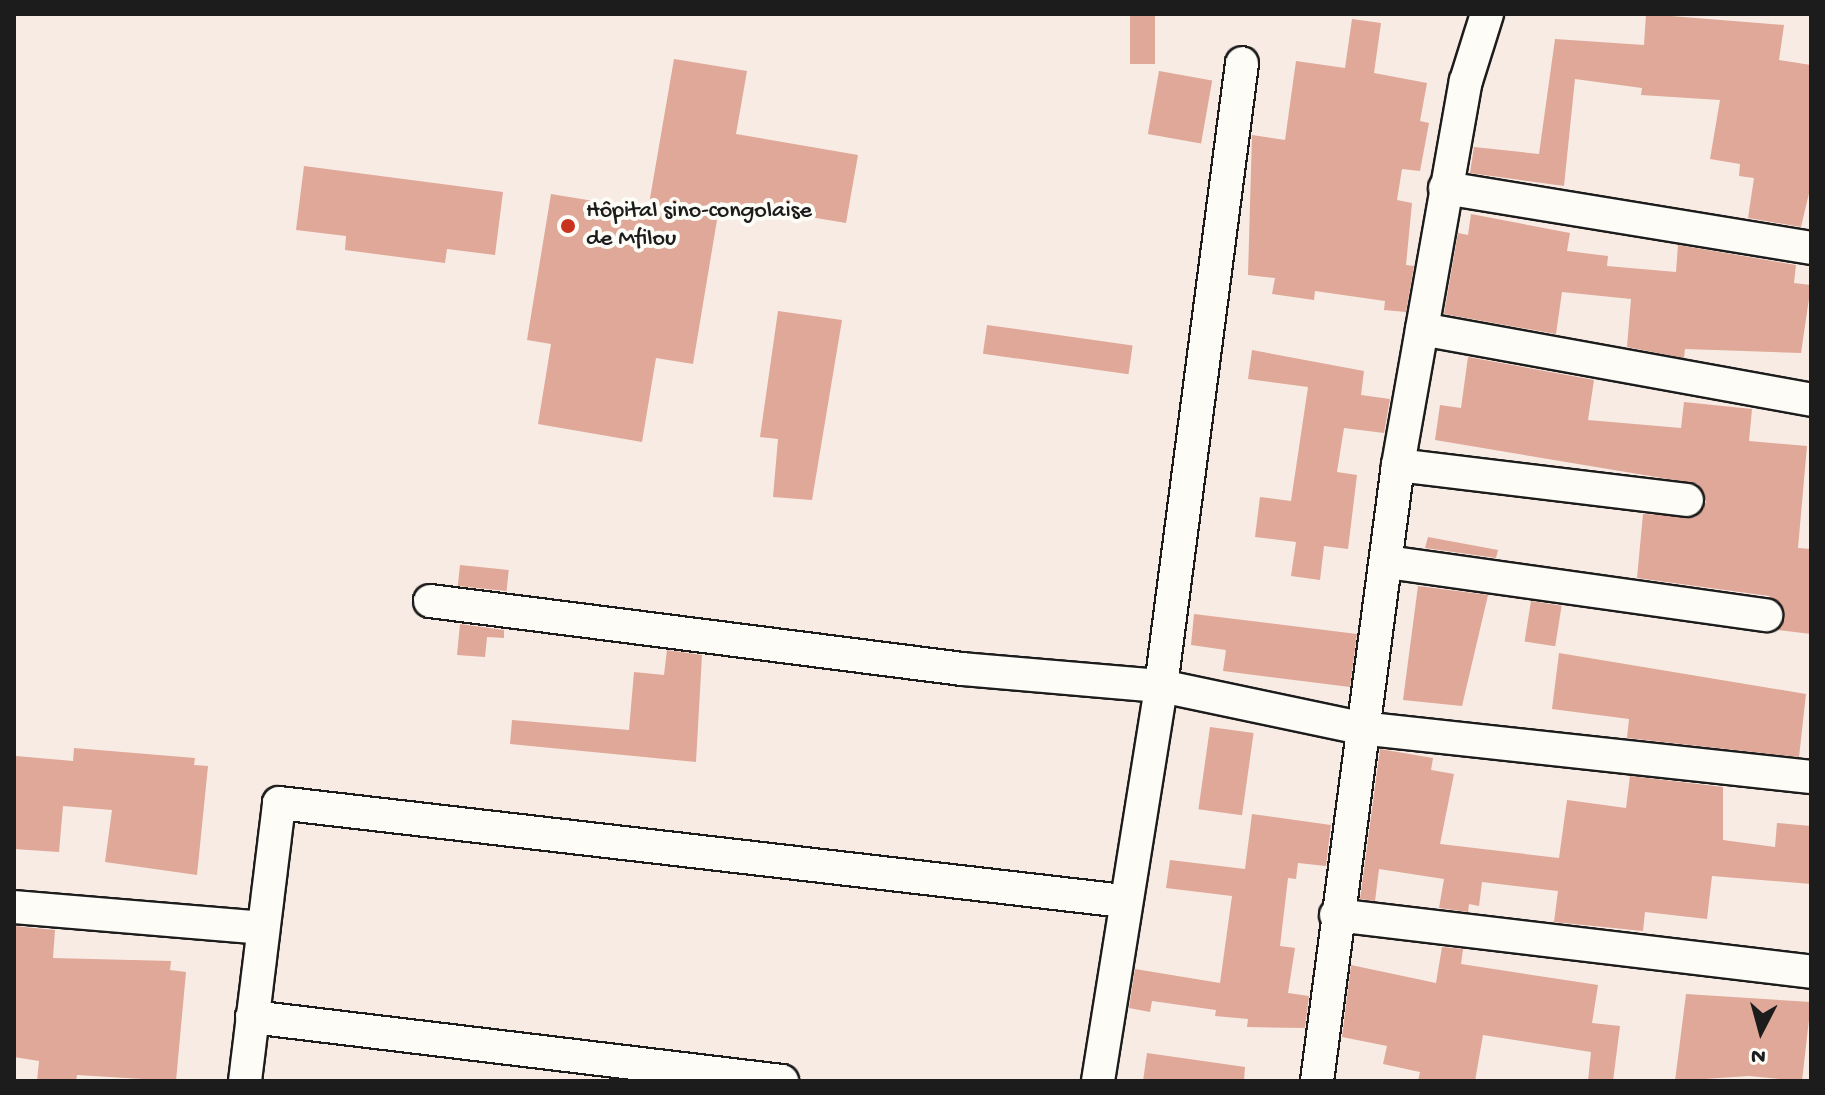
<!DOCTYPE html>
<html>
<head>
<meta charset="utf-8">
<style>
  body { margin:0 }
  #map { position:relative; width:1825px; height:1095px; overflow:hidden; background:#f7ebe4; font-family:"Gochi Hand",sans-serif }
  div>[style] { position:absolute }
  .building>* { inset:0; background:#dfa898; transform-origin:0 0 }
  .roads { filter:drop-shadow(2px 0 #1c1c1c) drop-shadow(-2px 0 #1c1c1c) drop-shadow(0 2px #1c1c1c) drop-shadow(0 -2px #1c1c1c) }
  .street>* { height:32px; margin:-16px; padding:0 16px; transform-origin:16px; border-radius:16px; background:#fdfcf7 }
  .dots>* { width:22px; height:22px; translate:-50% -50%; box-sizing:border-box; border:4px solid #fdfcf7; border-radius:50% }
  span { translate:-50% -50%; white-space:nowrap; text-align:center; line-height:1.15; -webkit-text-stroke:8px #fdfcf7; paint-order:stroke }
  .poi-label { font-size:24px; color:#1c1c1c }
  .left { translate:0 -50%; text-align:left }
  .frame { position:absolute; inset:0; border:16px solid #1c1c1c; pointer-events:none }
  .north { position:absolute; left:1721px; top:991px; width:80px; height:80px; -webkit-text-stroke:6px #fdfcf7; paint-order:stroke; rotate:186deg; font-size:22px; font-weight:700; line-height:32px; text-align:center; color:#1c1c1c }
  .north::after { content:''; display:block; margin:auto; width:28px; height:36px; background:#1c1c1c; clip-path:polygon(50% 0,100% 100%,50% 72%,0 100%) }
</style>
</head>
<body>
<div id="map">
  <div class="building">
    <div style="left:1130px;top:14px;width:25px;height:50px"></div>
    <div style="clip-path:polygon(1646px 14px,1784px 25px,1779px 60px,1811px 65px,1811px 185px,1801px 227px,1748px 218px,1754px 178px,1739px 176px,1740px 164px,1710px 159px,1720px 100px,1641px 95px,1642px 88px,1575px 79px,1564px 186px,1470px 173px,1474px 147px,1539px 154px,1555px 39px,1644px 45px)"></div>
    <div style="clip-path:polygon(1352px 19px,1381px 23px,1374px 73px,1427px 83px,1420px 121px,1429px 123px,1420px 171px,1402px 169px,1397px 200px,1412px 203px,1406px 265px,1414px 266px,1406px 312px,1384px 310px,1385px 301px,1315px 291px,1314px 300px,1272px 294px,1275px 278px,1248px 275px,1252px 135px,1285px 140px,1296px 61px,1345px 68px)"></div>
    <div style="clip-path:polygon(674px 59px,747px 71px,736px 134px,858px 155px,846px 223px,720px 202px,693px 364px,656px 358px,642px 442px,538px 424px,551px 344px,527px 340px,551px 194px,648px 210px)"></div>
    <div style="left:1159px;top:71px;width:54px;height:64px;rotate:10deg"></div>
    <div style="clip-path:polygon(304px 166px,503px 192px,495px 255px,447px 249px,445px 263px,345px 250px,346px 236px,296px 230px)"></div>
    <div style="clip-path:polygon(1471px 214px,1570px 233px,1567px 251px,1608px 256px,1607px 266px,1676px 272px,1678px 245px,1796px 265px,1794px 283px,1811px 285px,1801px 353px,1685px 349px,1684px 358px,1627px 347px,1631px 299px,1562px 292px,1556px 334px,1444px 314px,1458px 233px,1468px 235px)"></div>
    <div style="clip-path:polygon(778px 311px,842px 320px,812px 500px,773px 497px,778px 439px,760px 437px)"></div>
    <div style="left:987px;top:325px;width:147px;height:29px;rotate:8deg"></div>
    <div style="clip-path:polygon(1252px 350px,1364px 371px,1361px 395px,1390px 399px,1384px 433px,1344px 428px,1337px 472px,1357px 475px,1348px 549px,1324px 546px,1320px 580px,1291px 576px,1296px 542px,1255px 537px,1260px 497px,1291px 501px,1308px 387px,1248px 379px)"></div>
    <div style="clip-path:polygon(1468px 357px,1594px 380px,1588px 420px,1681px 428px,1684px 402px,1752px 409px,1749px 441px,1807px 446px,1798px 548px,1811px 549px,1811px 634px,1777px 630px,1784px 609px,1769px 596px,1637px 578px,1643px 514px,1695px 517px,1706px 502px,1698px 484px,1435px 440px,1440px 405px,1461px 408px)"></div>
    <div style="clip-path:polygon(1428px 537px,1498px 550px,1496px 558px,1425px 548px)"></div>
    <div style="left:460px;top:565px;width:49px;height:21px;rotate:6deg"></div>
    <div style="clip-path:polygon(1418px 586px,1488px 595px,1462px 706px,1403px 700px)"></div>
    <div style="left:1531px;top:601px;width:31px;height:41px;rotate:9deg"></div>
    <div style="clip-path:polygon(1194px 614px,1357px 634px,1350px 687px,1223px 671px,1226px 650px,1191px 645px)"></div>
    <div style="clip-path:polygon(460px 624px,504px 630px,504px 638px,487px 637px,485px 657px,457px 655px)"></div>
    <div style="clip-path:polygon(667px 650px,702px 655px,696px 762px,510px 744px,512px 720px,629px 730px,634px 672px,664px 675px)"></div>
    <div style="clip-path:polygon(1559px 653px,1806px 694px,1799px 757px,1627px 738px,1629px 719px,1552px 709px)"></div>
    <div style="left:1210px;top:727px;width:44px;height:83px;rotate:8deg"></div>
    <div style="clip-path:polygon(74px 748px,195px 758px,194px 765px,208px 766px,197px 875px,105px 862px,112px 810px,63px 806px,59px 852px,14px 849px,16px 756px,73px 761px)"></div>
    <div style="clip-path:polygon(1380px 749px,1433px 758px,1431px 770px,1454px 774px,1440px 844px,1559px 858px,1567px 800px,1626px 808px,1630px 776px,1723px 787px,1723px 840px,1775px 847px,1777px 823px,1811px 826px,1811px 884px,1712px 876px,1707px 919px,1645px 912px,1643px 931px,1554px 922px,1558px 891px,1482px 882px,1479px 906px,1469px 904px,1468px 912px,1439px 908px,1444px 879px,1379px 869px,1375px 901px,1360px 899px)"></div>
    <div style="clip-path:polygon(1252px 814px,1331px 825px,1326px 866px,1298px 863px,1296px 879px,1288px 878px,1280px 946px,1295px 948px,1288px 993px,1309px 996px,1305px 1028px,1247px 1027px,1248px 1019px,1215px 1016px,1216px 1010px,1152px 1001px,1150px 1012px,1129px 1008px,1135px 969px,1220px 983px,1232px 896px,1166px 888px,1170px 860px,1245px 869px)"></div>
    <div style="clip-path:polygon(14px 926px,55px 930px,53px 958px,171px 961px,170px 970px,186px 972px,176px 1081px,77px 1075px,76px 1081px,37px 1081px,39px 1061px,14px 1057px)"></div>
    <div style="clip-path:polygon(1442px 947px,1463px 949px,1461px 964px,1598px 985px,1592px 1023px,1620px 1026px,1613px 1081px,1588px 1081px,1591px 1052px,1483px 1035px,1475px 1081px,1418px 1081px,1420px 1072px,1383px 1064px,1387px 1046px,1342px 1037px,1351px 965px,1436px 983px)"></div>
    <div style="clip-path:polygon(1686px 994px,1811px 1002px,1802px 1081px,1749px 1076px,1675px 1081px)"></div>
    <div style="clip-path:polygon(1147px 1053px,1245px 1067px,1244px 1081px,1143px 1081px)"></div>
  </div>
  <div class="roads">
    <div class="street">
      <div style="left:1445px;top:188px;width:371px;rotate:9.3deg"></div>
      <div style="left:1422px;top:329px;width:395px;rotate:10.3deg"></div>
      <div style="left:1398px;top:465px;width:291px;rotate:6.9deg"></div>
      <div style="left:1387px;top:562px;width:383px;rotate:8deg"></div>
      <div style="left:430px;top:601px;width:536px;rotate:7.28deg"></div>
      <div style="left:962px;top:669px;width:200px;rotate:4.9deg"></div>
      <div style="left:1161px;top:686px;width:203px;rotate:11.9deg"></div>
      <div style="left:1360px;top:728px;width:454px;rotate:6.2deg"></div>
      <div style="left:14px;top:907px;width:250px;rotate:4.8deg"></div>
      <div style="left:1336px;top:915px;width:478px;rotate:6.8deg"></div>
      <div style="left:252px;top:1017px;width:534px;rotate:6.89deg"></div>
      <div style="left:245px;top:1081px;width:280px;rotate:-83deg"></div>
      <div style="left:279px;top:803px;width:851px;rotate:6.62deg"></div>
      <div style="left:1098px;top:1081px;width:400px;rotate:-80.9deg"></div>
      <div style="left:1161px;top:686px;width:628px;rotate:-82.59deg"></div>
      <div style="left:1317px;top:1081px;width:621px;rotate:-82.51deg"></div>
      <div style="left:1398px;top:465px;width:390px;rotate:-80deg"></div>
      <div style="left:1466px;top:81px;width:70px;rotate:-72.6deg"></div>
    </div>
  </div>
  <div class="dots">
    <div style="left:568px;top:226px;background:#c8321e"></div>
  </div>
  <div class="poi-label">
    <span class="left" style="left:586px;top:226px">Hôpital sino-congolaise<br>de Mfilou</span>
  </div>
  <div class="frame"></div>
  <div class="north">N</div>
</div>
</body>
</html>
